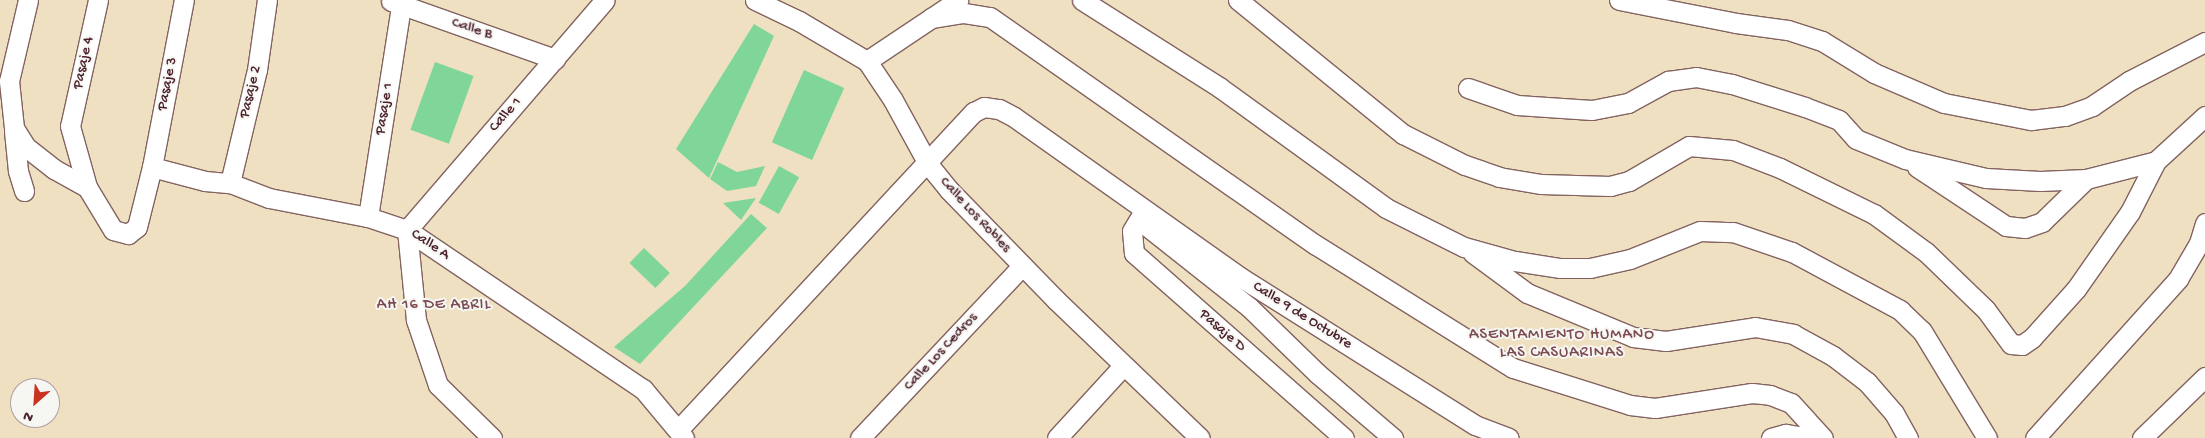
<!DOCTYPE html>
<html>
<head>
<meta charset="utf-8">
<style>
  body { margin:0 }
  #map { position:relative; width:2205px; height:438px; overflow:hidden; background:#eee0c1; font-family:"Gochi Hand",sans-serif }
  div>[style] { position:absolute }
  .green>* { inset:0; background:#80d699; transform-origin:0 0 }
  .roads { filter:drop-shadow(1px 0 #836360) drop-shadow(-1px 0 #836360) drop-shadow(0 1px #836360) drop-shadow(0 -1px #836360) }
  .minor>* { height:19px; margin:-9.5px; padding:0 9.5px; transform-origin:9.5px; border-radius:9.5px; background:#fff }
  span { translate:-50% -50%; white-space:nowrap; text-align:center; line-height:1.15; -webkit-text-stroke:4px #f6f6f2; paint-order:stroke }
  .street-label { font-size:15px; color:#4a1f2b }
  .neighbourhood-label { font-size:16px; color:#7d4b51; letter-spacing:1px }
  .north { position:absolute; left:10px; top:378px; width:50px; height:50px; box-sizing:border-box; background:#f6f6f2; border:1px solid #b1a0a2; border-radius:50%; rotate:206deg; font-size:14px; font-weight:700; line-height:20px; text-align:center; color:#4a1f2b }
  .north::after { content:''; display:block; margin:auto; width:18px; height:22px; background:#c8321e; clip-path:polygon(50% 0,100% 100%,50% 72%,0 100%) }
</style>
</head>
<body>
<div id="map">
  <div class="green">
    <div style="clip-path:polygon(754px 24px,774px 36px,709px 178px,676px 149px)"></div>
    <div style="left:435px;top:62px;width:41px;height:72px;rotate:20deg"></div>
    <div style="left:804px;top:70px;width:44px;height:79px;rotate:24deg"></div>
    <div style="clip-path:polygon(718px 162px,737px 172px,765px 166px,756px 186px,727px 191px,710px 179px)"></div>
    <div style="left:779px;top:166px;width:23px;height:42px;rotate:29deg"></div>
    <div style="clip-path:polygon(756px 198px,741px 220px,723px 203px)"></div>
    <div style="clip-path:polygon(751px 214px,767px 228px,640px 364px,614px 347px,685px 286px)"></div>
    <div style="left:644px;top:248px;width:36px;height:21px;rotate:44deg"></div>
  </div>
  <div class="roads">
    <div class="minor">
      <div style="left:28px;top:0;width:83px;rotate:103.2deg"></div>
      <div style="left:9px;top:81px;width:47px;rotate:83.9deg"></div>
      <div style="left:14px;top:128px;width:22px;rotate:58deg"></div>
      <div style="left:26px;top:147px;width:36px;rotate:38deg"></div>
      <div style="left:54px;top:169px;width:38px;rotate:29deg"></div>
      <div style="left:98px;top:0;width:129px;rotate:102.5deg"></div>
      <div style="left:70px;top:126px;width:63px;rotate:74.4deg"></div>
      <div style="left:87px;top:187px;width:50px;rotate:58.8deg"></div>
      <div style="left:113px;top:230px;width:16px;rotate:15deg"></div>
      <div style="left:128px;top:234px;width:11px;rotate:-38deg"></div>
      <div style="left:137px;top:227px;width:62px;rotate:-76deg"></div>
      <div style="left:152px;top:167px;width:55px;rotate:14.8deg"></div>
      <div style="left:205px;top:181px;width:25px;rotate:5deg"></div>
      <div style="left:230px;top:183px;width:42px;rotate:21deg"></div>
      <div style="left:269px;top:198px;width:101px;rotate:10.9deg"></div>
      <div style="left:368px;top:217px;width:41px;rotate:18.4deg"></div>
      <div style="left:407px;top:230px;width:285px;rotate:34deg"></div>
      <div style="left:643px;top:389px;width:64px;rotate:50.1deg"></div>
      <div style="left:755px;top:0;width:49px;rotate:25.5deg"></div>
      <div style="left:799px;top:21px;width:79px;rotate:30.5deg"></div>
      <div style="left:867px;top:61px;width:47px;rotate:56.3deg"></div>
      <div style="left:893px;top:100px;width:73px;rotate:61.3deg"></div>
      <div style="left:928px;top:164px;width:33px;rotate:51deg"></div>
      <div style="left:949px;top:190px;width:153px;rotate:45.8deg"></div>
      <div style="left:1056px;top:300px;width:199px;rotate:43.8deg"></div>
      <div style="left:1082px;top:0;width:162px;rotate:32.4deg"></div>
      <div style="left:1219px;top:87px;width:206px;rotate:35.9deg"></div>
      <div style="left:1386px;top:208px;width:87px;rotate:26.6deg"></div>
      <div style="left:1464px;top:247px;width:53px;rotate:15.4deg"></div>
      <div style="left:1515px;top:261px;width:46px;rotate:8.8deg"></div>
      <div style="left:1560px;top:268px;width:30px"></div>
      <div style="left:1590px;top:268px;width:41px;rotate:-12.7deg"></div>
      <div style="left:1630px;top:259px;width:75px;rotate:-21.8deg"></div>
      <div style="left:1700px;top:231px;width:33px;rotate:2deg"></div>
      <div style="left:1733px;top:232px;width:62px;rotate:18.7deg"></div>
      <div style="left:1792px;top:252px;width:123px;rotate:28.2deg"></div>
      <div style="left:1900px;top:310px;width:30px;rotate:44deg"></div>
      <div style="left:1922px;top:331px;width:125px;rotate:58.7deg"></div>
      <div style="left:1238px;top:0;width:213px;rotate:39.1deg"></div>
      <div style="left:1403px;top:134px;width:69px;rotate:26.6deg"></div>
      <div style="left:1465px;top:165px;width:36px;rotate:19deg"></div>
      <div style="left:1499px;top:177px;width:43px;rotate:9.5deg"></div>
      <div style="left:1541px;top:184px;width:69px;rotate:1.7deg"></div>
      <div style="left:1610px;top:186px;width:20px;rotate:-15deg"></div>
      <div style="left:1629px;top:181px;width:69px;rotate:-30.3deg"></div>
      <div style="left:1689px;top:146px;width:44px;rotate:5.2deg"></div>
      <div style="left:1733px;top:150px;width:50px;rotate:21deg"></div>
      <div style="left:1780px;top:168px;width:105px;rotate:26.1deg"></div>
      <div style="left:1874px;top:214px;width:64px;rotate:36.2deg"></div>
      <div style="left:1926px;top:252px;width:83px;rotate:44deg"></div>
      <div style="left:1986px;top:310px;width:42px;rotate:53.7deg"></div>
      <div style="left:2011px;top:344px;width:11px;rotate:5deg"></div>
      <div style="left:2022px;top:345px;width:12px;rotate:-35deg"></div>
      <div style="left:2032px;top:338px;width:66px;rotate:-48.1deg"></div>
      <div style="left:2076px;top:289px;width:94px;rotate:-55deg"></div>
      <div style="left:2130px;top:212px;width:57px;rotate:-63deg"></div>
      <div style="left:1619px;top:0;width:119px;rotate:11.1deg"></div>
      <div style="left:1736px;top:23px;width:52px;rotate:7.7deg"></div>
      <div style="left:1788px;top:30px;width:36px;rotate:18deg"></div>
      <div style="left:1822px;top:41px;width:61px;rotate:31.6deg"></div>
      <div style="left:1874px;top:73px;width:76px;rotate:23.2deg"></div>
      <div style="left:1944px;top:103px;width:89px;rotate:11.1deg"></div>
      <div style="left:2031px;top:120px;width:34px;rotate:-7deg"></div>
      <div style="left:2065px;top:116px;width:29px;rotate:-20deg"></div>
      <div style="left:2092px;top:106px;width:45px;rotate:-34deg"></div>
      <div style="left:2129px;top:81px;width:85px;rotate:-27.2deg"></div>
      <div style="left:391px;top:1px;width:174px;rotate:19.5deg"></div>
      <div style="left:931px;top:18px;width:33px;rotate:-9deg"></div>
      <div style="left:964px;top:13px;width:26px;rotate:9deg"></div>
      <div style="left:990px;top:17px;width:398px;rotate:35deg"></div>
      <div style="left:1316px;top:245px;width:232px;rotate:32deg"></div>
      <div style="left:1513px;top:368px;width:123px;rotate:17.5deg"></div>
      <div style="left:1630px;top:405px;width:25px;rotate:7deg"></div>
      <div style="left:1655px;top:408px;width:98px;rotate:-8.8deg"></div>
      <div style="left:1752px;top:393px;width:18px;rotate:6deg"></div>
      <div style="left:1770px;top:395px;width:22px;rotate:21deg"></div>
      <div style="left:1791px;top:403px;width:47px;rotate:47.6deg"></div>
      <div style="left:867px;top:61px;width:110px;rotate:-33.8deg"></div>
      <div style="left:1468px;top:88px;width:52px;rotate:19.1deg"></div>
      <div style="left:1517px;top:105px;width:75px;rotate:3.8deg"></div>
      <div style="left:1592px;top:110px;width:37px;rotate:-11deg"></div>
      <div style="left:1628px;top:103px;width:46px;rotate:-28.8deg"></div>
      <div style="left:1668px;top:81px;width:28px;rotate:-8deg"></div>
      <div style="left:1696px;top:77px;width:37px;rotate:11deg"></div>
      <div style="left:1732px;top:84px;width:77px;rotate:17.5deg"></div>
      <div style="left:1805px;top:107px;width:36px;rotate:21deg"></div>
      <div style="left:1839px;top:120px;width:25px;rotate:48deg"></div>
      <div style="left:1856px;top:139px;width:53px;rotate:22.2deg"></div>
      <div style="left:1905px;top:159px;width:83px;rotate:13.2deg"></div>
      <div style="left:1986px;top:178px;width:54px;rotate:3.2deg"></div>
      <div style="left:2040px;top:181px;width:46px;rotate:-2.5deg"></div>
      <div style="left:2086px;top:179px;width:72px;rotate:-14.4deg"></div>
      <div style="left:2156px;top:161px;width:67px;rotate:-42.6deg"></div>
      <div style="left:14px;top:131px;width:40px;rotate:84.3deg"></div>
      <div style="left:18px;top:171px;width:21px;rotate:73deg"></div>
      <div style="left:152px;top:167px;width:170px;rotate:-79.2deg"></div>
      <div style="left:1917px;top:167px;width:107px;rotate:33.5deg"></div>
      <div style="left:2006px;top:226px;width:19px;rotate:6deg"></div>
      <div style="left:2025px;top:228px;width:18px;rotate:-19deg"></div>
      <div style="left:2042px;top:222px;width:62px;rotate:-44.3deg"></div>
      <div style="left:230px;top:183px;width:116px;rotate:-76.6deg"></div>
      <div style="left:257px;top:70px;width:71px;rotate:-81.9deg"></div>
      <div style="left:1144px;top:211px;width:23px;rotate:121deg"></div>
      <div style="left:1132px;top:231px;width:22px;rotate:85deg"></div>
      <div style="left:1134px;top:253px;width:280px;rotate:41.4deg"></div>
      <div style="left:368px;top:217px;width:220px;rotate:-81.1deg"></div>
      <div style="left:1148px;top:227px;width:129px;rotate:38.4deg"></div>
      <div style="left:1249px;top:307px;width:96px;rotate:44.2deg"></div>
      <div style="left:1318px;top:374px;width:99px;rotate:40.5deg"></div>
      <div style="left:1473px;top:253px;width:67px;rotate:36.5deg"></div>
      <div style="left:1527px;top:293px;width:115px;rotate:22.5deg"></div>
      <div style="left:1633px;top:337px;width:33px;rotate:7deg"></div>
      <div style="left:1666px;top:341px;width:90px;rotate:-8.9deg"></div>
      <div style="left:1755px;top:327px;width:39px;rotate:10deg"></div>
      <div style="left:1793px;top:334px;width:46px;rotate:28.8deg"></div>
      <div style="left:1833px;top:356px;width:43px;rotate:37.4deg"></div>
      <div style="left:1867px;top:382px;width:41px;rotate:48.9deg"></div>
      <div style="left:1894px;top:413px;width:29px;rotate:61deg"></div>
      <div style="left:679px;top:429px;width:433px;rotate:-47.1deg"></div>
      <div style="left:974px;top:112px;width:11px;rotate:-27deg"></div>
      <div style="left:984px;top:107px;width:15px;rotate:8deg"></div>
      <div style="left:999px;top:109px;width:17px;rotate:28deg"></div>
      <div style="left:1014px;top:117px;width:277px;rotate:35.3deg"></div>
      <div style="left:1240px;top:277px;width:278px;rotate:32.2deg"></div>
      <div style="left:1475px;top:425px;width:36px;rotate:21deg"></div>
      <div style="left:492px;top:438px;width:76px;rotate:-135.5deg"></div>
      <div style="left:438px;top:385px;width:69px;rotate:-108.7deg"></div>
      <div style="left:416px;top:320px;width:90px;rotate:-95.7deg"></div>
      <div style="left:407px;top:230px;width:303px;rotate:-49.3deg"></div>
      <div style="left:860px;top:438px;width:236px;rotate:-46.7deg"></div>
      <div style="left:1057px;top:438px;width:98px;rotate:-47.5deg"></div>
      <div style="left:1771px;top:438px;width:15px;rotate:-16deg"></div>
      <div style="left:1785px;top:434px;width:24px;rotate:9deg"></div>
      <div style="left:2035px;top:438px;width:214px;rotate:-48deg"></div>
      <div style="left:2178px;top:279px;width:42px;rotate:-59.7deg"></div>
      <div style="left:2199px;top:243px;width:21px;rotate:-73deg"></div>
      <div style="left:2142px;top:438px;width:88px;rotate:-44.1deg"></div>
    </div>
  </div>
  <div class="street-label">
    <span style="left:472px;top:29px;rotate:18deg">Calle B</span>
    <span style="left:84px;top:63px;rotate:-78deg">Pasaje 4</span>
    <span style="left:168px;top:84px;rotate:-79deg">Pasaje 3</span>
    <span style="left:251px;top:92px;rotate:-77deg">Pasaje 2</span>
    <span style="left:385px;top:109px;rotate:-81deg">Pasaje 1</span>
    <span style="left:506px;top:115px;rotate:-49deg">Calle 1</span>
    <span style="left:975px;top:215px;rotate:47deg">Calle Los Robles</span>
    <span style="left:430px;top:245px;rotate:34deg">Calle A</span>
    <span style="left:1302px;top:316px;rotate:32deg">Calle 9 de Octubre</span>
    <span style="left:1222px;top:331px;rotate:41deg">Pasaje D</span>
    <span style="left:941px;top:352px;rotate:-47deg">Calle Los Cedros</span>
  </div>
  <div class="neighbourhood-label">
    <span style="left:434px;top:306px">AH 16 DE ABRIL</span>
    <span style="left:1562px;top:345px">ASENTAMIENTO HUMANO<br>LAS CASUARINAS</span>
  </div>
  <div class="north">N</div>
</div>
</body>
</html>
